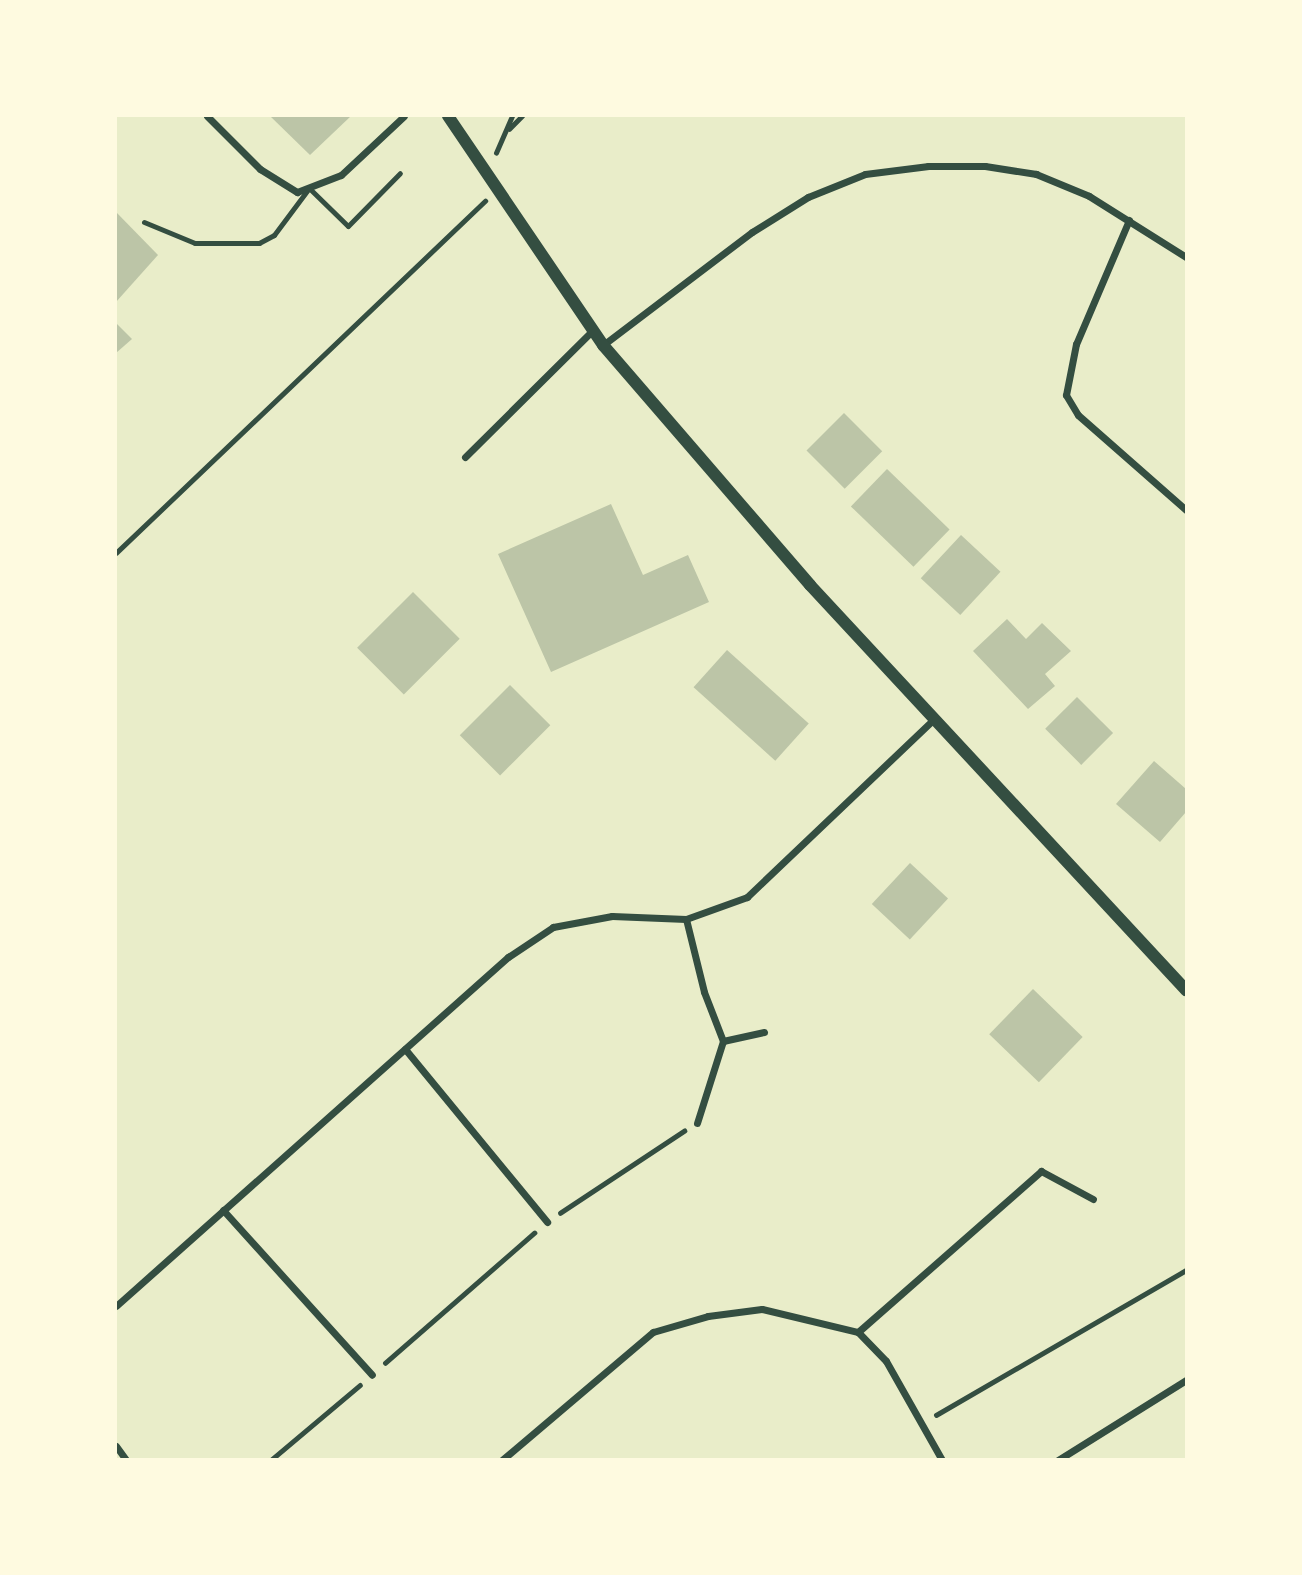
<!DOCTYPE html>
<html>
<head>
<meta charset="utf-8">
<style>
  body { margin:0 }
  #map { position:relative; width:1302px; height:1575px; overflow:hidden; background:#e9edc9; font-family:Georgia,serif }
  div>[style] { position:absolute }
  .building>* { inset:0; background:#bcc5a7; transform-origin:0 0 }
  .path>* { height:4.5px; margin:-2.25px; padding:0 2.25px; transform-origin:2.25px; border-radius:2.25px; background:#344e41 }
  .service>* { height:5px; margin:-2.5px; padding:0 2.5px; transform-origin:2.5px; border-radius:2.5px; background:#344e41 }
  .minor>* { height:7px; margin:-3.5px; padding:0 3.5px; transform-origin:3.5px; border-radius:3.5px; background:#344e41 }
  .tertiary>* { height:12px; margin:-6px; padding:0 6px; transform-origin:6px; border-radius:6px; background:#344e41 }
  span { translate:-50% -50%; white-space:nowrap; text-align:center; line-height:1.15; -webkit-text-stroke:7px #fefae0; paint-order:stroke }
  .frame { position:absolute; inset:0; border:117px solid #fefae0; pointer-events:none }
</style>
</head>
<body>
<div id="map">
  <div class="building">
    <div style="clip-path:polygon(270px 116px,351px 116px,310px 155px)"></div>
    <div style="clip-path:polygon(116px 212px,158px 255px,116px 302px)"></div>
    <div style="clip-path:polygon(116px 323px,132px 339px,116px 353px)"></div>
    <div style="left:844px;top:413px;width:54px;height:53px;rotate:45deg"></div>
    <div style="left:887px;top:469px;width:87px;height:52px;rotate:44deg"></div>
    <div style="clip-path:polygon(611px 504px,643px 575px,688px 555px,709px 602px,551px 672px,498px 554px)"></div>
    <div style="left:961px;top:535px;width:54px;height:59px;rotate:43deg"></div>
    <div style="left:413px;top:592px;width:66px;height:79px;rotate:45deg"></div>
    <div style="clip-path:polygon(1007px 619px,1026px 639px,1042px 623px,1071px 651px,1045px 674px,1055px 686px,1028px 709px,973px 651px)"></div>
    <div style="left:727px;top:650px;width:110px;height:50px;rotate:42deg"></div>
    <div style="left:510px;top:685px;width:57px;height:71px;rotate:45deg"></div>
    <div style="left:1077px;top:697px;width:51px;height:45px;rotate:45deg"></div>
    <div style="clip-path:polygon(1154px 761px,1186px 789px,1186px 812px,1160px 842px,1116px 804px)"></div>
    <div style="left:910px;top:863px;width:52px;height:56px;rotate:43deg"></div>
    <div style="left:1033px;top:989px;width:69px;height:63px;rotate:44deg"></div>
  </div>
  <div class="path">
    <div style="left:509px;top:129px;width:18px;rotate:-45deg"></div>
    <div style="left:496px;top:153px;width:40px;rotate:-66.6deg"></div>
    <div style="left:116px;top:553px;width:510px;rotate:-43.65deg"></div>
    <div style="left:560px;top:1213px;width:149px;rotate:-33.5deg"></div>
    <div style="left:385px;top:1363px;width:198px;rotate:-41.1deg"></div>
    <div style="left:936px;top:1415px;width:289px;rotate:-30.1deg"></div>
    <div style="left:271px;top:1460px;width:116px;rotate:-40.1deg"></div>
  </div>
  <div class="service">
    <div style="left:144px;top:222px;width:55px;rotate:22.4deg"></div>
    <div style="left:195px;top:243px;width:64px"></div>
    <div style="left:259px;top:243px;width:17px;rotate:-28deg"></div>
    <div style="left:274px;top:235px;width:59px;rotate:-53.3deg"></div>
    <div style="left:309px;top:188px;width:54px;rotate:44.3deg"></div>
    <div style="left:348px;top:226px;width:74px;rotate:-45.5deg"></div>
  </div>
  <div class="minor">
    <div style="left:207px;top:116px;width:75px;rotate:45deg"></div>
    <div style="left:260px;top:169px;width:44px;rotate:31.9deg"></div>
    <div style="left:297px;top:192px;width:47px;rotate:-21.1deg"></div>
    <div style="left:341px;top:175px;width:86px;rotate:-43.1deg"></div>
    <div style="left:1129px;top:220px;width:135px;rotate:113.1deg"></div>
    <div style="left:1076px;top:344px;width:52px;rotate:101.1deg"></div>
    <div style="left:1066px;top:395px;width:23px;rotate:59deg"></div>
    <div style="left:1078px;top:415px;width:144px;rotate:41.3deg"></div>
    <div style="left:603px;top:345px;width:187px;rotate:-37.2deg"></div>
    <div style="left:752px;top:232px;width:66px;rotate:-32deg"></div>
    <div style="left:808px;top:197px;width:61px;rotate:-22deg"></div>
    <div style="left:865px;top:174px;width:64px;rotate:-7.2deg"></div>
    <div style="left:928px;top:166px;width:57px"></div>
    <div style="left:985px;top:166px;width:52px;rotate:8.9deg"></div>
    <div style="left:1036px;top:174px;width:57px;rotate:22.5deg"></div>
    <div style="left:1089px;top:196px;width:115px;rotate:32.2deg"></div>
    <div style="left:465px;top:457px;width:180px;rotate:-44.8deg"></div>
    <div style="left:686px;top:919px;width:75px;rotate:76.1deg"></div>
    <div style="left:704px;top:992px;width:53px;rotate:68.8deg"></div>
    <div style="left:723px;top:1041px;width:86px;rotate:107.6deg"></div>
    <div style="left:723px;top:1041px;width:42px;rotate:-12.4deg"></div>
    <div style="left:405px;top:1049px;width:224px;rotate:50.6deg"></div>
    <div style="left:223px;top:1210px;width:222px;rotate:47.9deg"></div>
    <div style="left:116px;top:1306px;width:525px;rotate:-41.68deg"></div>
    <div style="left:508px;top:957px;width:54px;rotate:-33.7deg"></div>
    <div style="left:553px;top:927px;width:60px;rotate:-10.6deg"></div>
    <div style="left:612px;top:916px;width:74px;rotate:2.3deg"></div>
    <div style="left:686px;top:919px;width:65px;rotate:-19.8deg"></div>
    <div style="left:747px;top:897px;width:257px;rotate:-43.6deg"></div>
    <div style="left:858px;top:1332px;width:244px;rotate:-41.3deg"></div>
    <div style="left:1041px;top:1171px;width:59px;rotate:28.3deg"></div>
    <div style="left:116px;top:1446px;width:17px;rotate:54deg"></div>
    <div style="left:502px;top:1460px;width:198px;rotate:-40.3deg"></div>
    <div style="left:653px;top:1332px;width:57px;rotate:-16.2deg"></div>
    <div style="left:708px;top:1316px;width:54px;rotate:-7.4deg"></div>
    <div style="left:762px;top:1309px;width:99px;rotate:13.5deg"></div>
    <div style="left:858px;top:1332px;width:40px;rotate:46deg"></div>
    <div style="left:886px;top:1361px;width:114px;rotate:60.5deg"></div>
    <div style="left:1058px;top:1460px;width:151px;rotate:-32deg"></div>
  </div>
  <div class="tertiary">
    <div style="left:448px;top:116px;width:277px;rotate:55.9deg"></div>
    <div style="left:603px;top:345px;width:317px;rotate:49.2deg"></div>
    <div style="left:810px;top:585px;width:553px;rotate:47.13deg"></div>
  </div>
  <div class="frame"></div>
</div>
</body>
</html>
